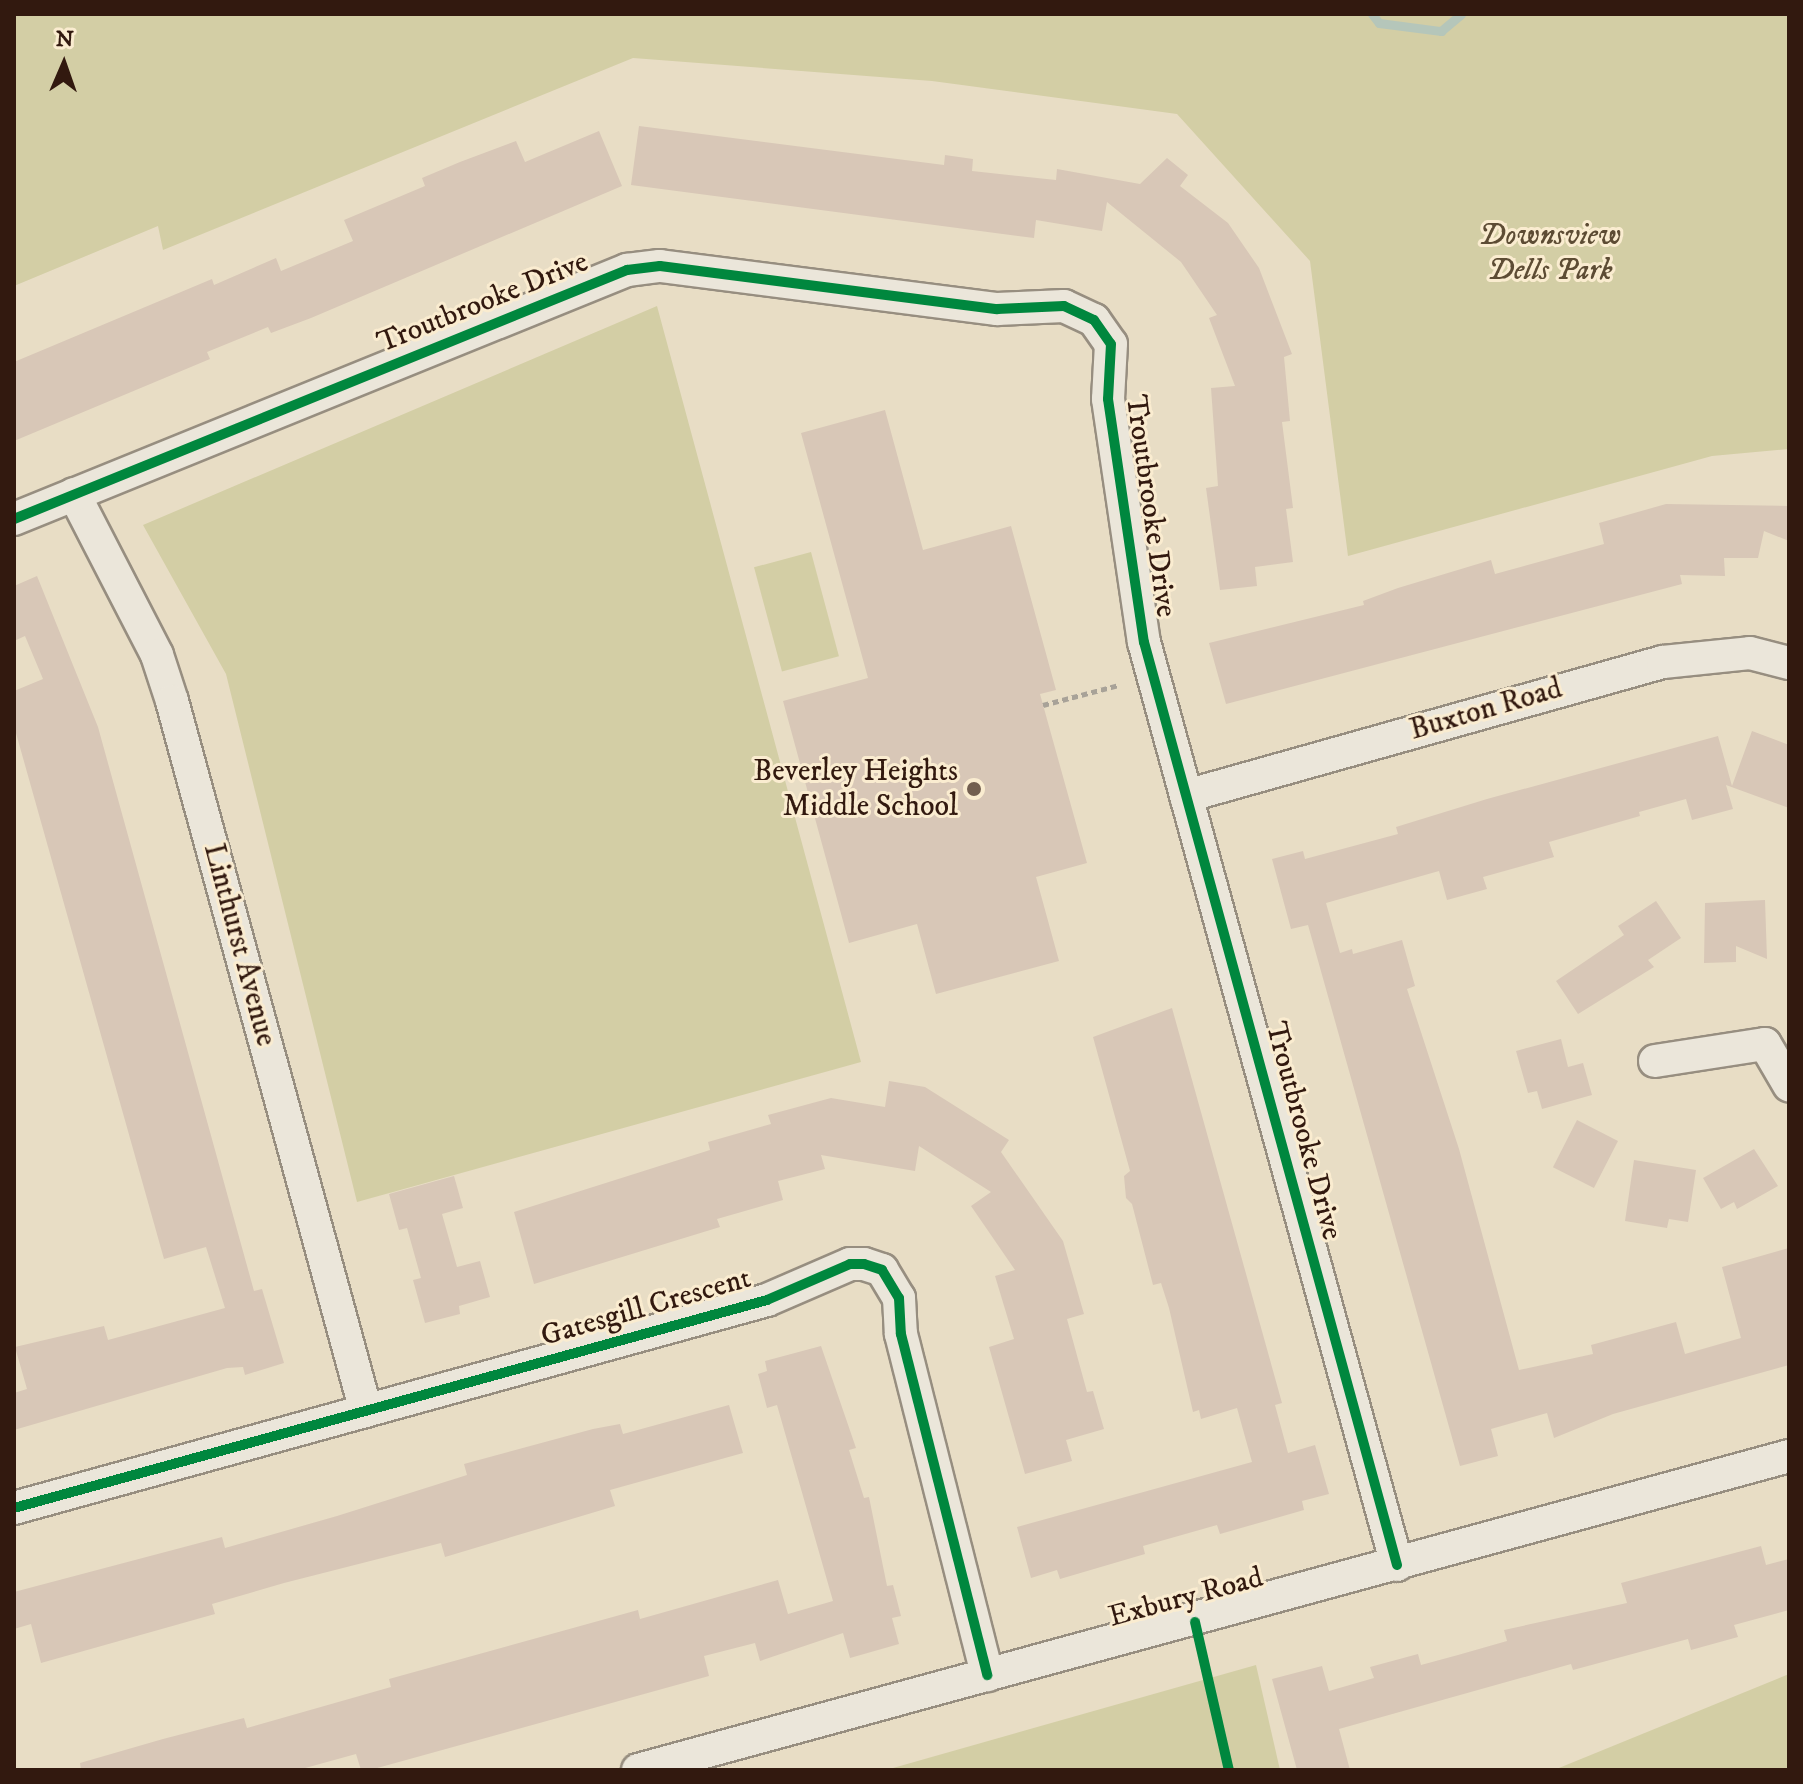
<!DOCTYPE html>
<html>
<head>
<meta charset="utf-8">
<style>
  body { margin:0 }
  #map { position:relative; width:1803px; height:1784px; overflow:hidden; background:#e8ddc5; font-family:"IM FELL DW Pica",serif }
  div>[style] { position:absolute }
  .green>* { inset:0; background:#d3cea5; transform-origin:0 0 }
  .stream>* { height:9px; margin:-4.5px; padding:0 4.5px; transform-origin:4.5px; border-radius:4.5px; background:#b5c6ba }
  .building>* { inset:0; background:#d8c7b7; transform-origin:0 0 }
  .path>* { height:5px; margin-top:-2.5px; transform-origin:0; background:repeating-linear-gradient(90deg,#a8a298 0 6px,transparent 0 10px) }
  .roads { filter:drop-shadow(2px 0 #978e80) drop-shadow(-2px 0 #978e80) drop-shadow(0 2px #978e80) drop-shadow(0 -2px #978e80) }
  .minor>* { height:32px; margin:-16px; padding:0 16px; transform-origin:16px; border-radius:16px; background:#ebe6da }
  .cycleway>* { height:10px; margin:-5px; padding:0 5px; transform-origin:5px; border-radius:5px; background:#00873e }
  .dots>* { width:22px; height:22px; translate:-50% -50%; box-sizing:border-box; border:4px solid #faecd0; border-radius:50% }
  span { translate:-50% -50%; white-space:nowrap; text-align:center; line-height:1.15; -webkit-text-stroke:6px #faecd0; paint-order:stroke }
  .park-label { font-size:30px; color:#5d4c34; font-style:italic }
  .street-label { font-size:30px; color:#32190f }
  .poi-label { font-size:30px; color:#32190f }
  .right { translate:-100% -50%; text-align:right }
  .frame { position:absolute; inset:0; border:16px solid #32190f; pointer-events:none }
  .north { position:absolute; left:24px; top:24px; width:80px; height:80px; -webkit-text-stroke:6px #faecd0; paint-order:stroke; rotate:2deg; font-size:22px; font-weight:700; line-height:32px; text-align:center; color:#32190f }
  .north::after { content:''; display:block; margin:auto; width:28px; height:36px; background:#32190f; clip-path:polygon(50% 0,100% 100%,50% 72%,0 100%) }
</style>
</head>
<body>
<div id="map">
  <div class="green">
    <div style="clip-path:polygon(14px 14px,1789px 14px,1789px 449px,1712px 456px,1348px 556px,1310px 261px,1177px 114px,932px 81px,633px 58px,163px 250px,158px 226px,14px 286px)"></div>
    <div style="clip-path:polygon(657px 306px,861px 1062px,357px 1202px,226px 674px,143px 525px)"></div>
    <div style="left:811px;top:552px;width:108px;height:59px;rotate:75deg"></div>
    <div style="clip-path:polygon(1256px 1665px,1280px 1770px,886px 1770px)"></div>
    <div style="clip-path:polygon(1789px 1674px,1789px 1770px,1554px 1770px)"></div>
  </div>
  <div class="stream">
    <div style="left:1372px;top:14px;width:11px;rotate:52deg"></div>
    <div style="left:1379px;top:23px;width:63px;rotate:7.4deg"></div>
    <div style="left:1441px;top:31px;width:26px;rotate:-40deg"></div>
  </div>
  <div class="building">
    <div style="clip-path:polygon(639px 126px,944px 165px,945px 155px,973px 159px,972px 171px,1056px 180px,1057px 169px,1140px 184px,1167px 158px,1188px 175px,1180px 186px,1228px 223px,1259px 268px,1292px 354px,1284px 357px,1290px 421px,1282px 422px,1293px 508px,1286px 509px,1293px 562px,1255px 567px,1257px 586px,1220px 590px,1206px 488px,1218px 486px,1211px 388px,1235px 386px,1209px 318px,1217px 315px,1181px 262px,1107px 202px,1102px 231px,1036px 220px,1034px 238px,631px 185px)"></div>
    <div style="clip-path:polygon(599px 131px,622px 186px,311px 318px,271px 333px,268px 327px,207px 352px,210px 359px,14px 441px,14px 362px,212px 279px,214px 285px,276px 258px,281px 271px,353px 241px,344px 220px,425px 186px,422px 178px,460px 162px,516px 141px,525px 162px)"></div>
    <div style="clip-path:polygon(885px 410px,923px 550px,1011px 526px,1056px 690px,1040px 694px,1087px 863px,1036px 877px,1059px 961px,936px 994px,917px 924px,849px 943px,783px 701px,868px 678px,801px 433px)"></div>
    <div style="clip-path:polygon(1666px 504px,1789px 506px,1789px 541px,1764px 531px,1758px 558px,1724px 558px,1725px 576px,1680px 575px,1682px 584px,1226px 704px,1209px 643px,1364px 605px,1363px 601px,1398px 588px,1491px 560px,1495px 574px,1604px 544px,1599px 523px)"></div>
    <div style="clip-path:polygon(37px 576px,98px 727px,254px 1291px,262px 1289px,284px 1363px,245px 1375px,243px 1367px,227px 1368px,14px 1430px,14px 1393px,27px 1389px,15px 1347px,104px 1326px,108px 1340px,225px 1308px,206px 1247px,164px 1259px,14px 726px,14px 691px,43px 679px,25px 636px,14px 641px,14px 586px)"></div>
    <div style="clip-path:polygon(1752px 731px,1789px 745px,1789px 808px,1726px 785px,1733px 809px,1692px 820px,1686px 799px,1639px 812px,1640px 816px,1549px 842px,1554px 857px,1483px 877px,1487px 889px,1447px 900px,1439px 871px,1326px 903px,1340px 953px,1352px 949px,1353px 954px,1402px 940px,1415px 986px,1407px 989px,1459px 1149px,1519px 1370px,1593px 1354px,1591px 1345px,1676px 1322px,1685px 1354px,1741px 1338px,1722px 1267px,1789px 1248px,1789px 1365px,1613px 1414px,1554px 1438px,1547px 1413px,1491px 1429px,1498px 1456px,1460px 1466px,1308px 925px,1291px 929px,1272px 859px,1303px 851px,1305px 859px,1398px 834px,1396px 827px,1487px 799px,1718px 736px,1732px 786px)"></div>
    <div style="clip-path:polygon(1765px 900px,1767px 959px,1736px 946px,1736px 962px,1704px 963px,1705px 903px)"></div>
    <div style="clip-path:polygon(1656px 901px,1681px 938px,1648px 960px,1654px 967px,1578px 1014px,1556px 981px,1624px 935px,1618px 926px)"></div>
    <div style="clip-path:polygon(1172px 1008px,1282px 1403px,1275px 1405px,1288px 1453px,1315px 1445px,1329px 1494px,1302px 1501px,1304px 1510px,1220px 1534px,1217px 1525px,1143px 1546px,1145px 1554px,1060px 1579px,1057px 1570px,1031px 1578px,1017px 1527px,1252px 1462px,1237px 1408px,1201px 1419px,1199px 1410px,1193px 1412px,1169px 1308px,1161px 1283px,1153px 1285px,1132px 1204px,1126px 1198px,1124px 1176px,1130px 1171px,1093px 1037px)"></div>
    <div style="clip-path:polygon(1561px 1039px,1568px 1067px,1583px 1063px,1592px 1095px,1542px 1109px,1537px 1091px,1528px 1093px,1516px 1051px)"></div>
    <div style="clip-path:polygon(889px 1081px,925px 1087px,1009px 1140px,1001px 1152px,1063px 1241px,1084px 1314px,1067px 1319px,1087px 1392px,1093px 1391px,1104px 1429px,1066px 1440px,1072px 1461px,1025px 1474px,989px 1347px,1014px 1339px,995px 1276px,1015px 1270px,971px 1206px,991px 1192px,919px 1146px,915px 1171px,821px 1155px,825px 1169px,778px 1181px,783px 1200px,717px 1219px,720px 1227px,534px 1284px,514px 1212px,710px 1150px,708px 1142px,771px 1124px,768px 1115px,831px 1098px,885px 1107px)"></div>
    <div style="left:1577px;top:1120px;width:46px;height:53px;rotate:27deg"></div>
    <div style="clip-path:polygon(1754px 1149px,1778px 1186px,1737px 1209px,1734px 1202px,1721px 1209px,1703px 1178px)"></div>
    <div style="clip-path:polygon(1634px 1160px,1696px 1170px,1688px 1222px,1669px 1219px,1667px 1228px,1625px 1221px)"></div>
    <div style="clip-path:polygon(454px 1176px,463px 1208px,442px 1214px,457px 1267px,480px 1261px,490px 1297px,459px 1306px,460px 1314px,425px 1323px,413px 1280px,421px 1278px,407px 1228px,399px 1230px,389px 1194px)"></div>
    <div style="clip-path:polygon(821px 1346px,856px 1448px,849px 1450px,864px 1498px,869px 1497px,887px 1586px,893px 1585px,901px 1616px,892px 1618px,899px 1644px,850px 1658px,843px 1633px,760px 1661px,755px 1643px,704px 1656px,709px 1676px,370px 1770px,361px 1770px,356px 1754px,298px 1770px,81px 1770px,80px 1763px,163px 1739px,244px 1718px,247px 1728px,391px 1687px,389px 1679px,638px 1610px,640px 1619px,778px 1580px,788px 1614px,833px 1601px,777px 1405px,767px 1408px,758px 1374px,767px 1371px,765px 1361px)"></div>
    <div style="clip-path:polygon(729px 1405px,743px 1453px,610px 1490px,615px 1506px,445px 1557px,441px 1543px,284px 1583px,212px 1604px,215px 1614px,41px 1663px,31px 1624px,14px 1629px,14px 1592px,222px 1537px,225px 1548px,337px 1516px,467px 1475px,464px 1464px,593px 1429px,620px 1424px,623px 1434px)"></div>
    <div style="clip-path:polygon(1761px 1546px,1766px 1565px,1789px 1559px,1789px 1610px,1734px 1625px,1738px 1637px,1691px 1650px,1688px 1639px,1573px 1670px,1571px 1664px,1339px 1729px,1350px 1770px,1297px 1770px,1272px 1679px,1322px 1666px,1329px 1691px,1374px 1678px,1370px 1667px,1418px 1654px,1421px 1665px,1458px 1655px,1507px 1641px,1504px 1630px,1627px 1603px,1621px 1583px)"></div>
  </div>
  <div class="path">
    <div style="left:1043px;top:705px;width:79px;rotate:-14.7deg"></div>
  </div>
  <div class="roads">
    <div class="minor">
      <div style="left:74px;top:494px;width:181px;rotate:62.7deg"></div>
      <div style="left:157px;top:655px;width:48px;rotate:71.9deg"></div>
      <div style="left:172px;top:701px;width:736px;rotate:74.72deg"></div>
      <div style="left:14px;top:519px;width:662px;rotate:-22.11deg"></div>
      <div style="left:627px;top:270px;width:33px;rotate:-7deg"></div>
      <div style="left:660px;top:266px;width:340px;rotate:7.3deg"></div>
      <div style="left:997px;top:309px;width:67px;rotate:-2.6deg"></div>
      <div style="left:1064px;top:306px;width:33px;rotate:25deg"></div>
      <div style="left:1094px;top:320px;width:29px;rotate:55deg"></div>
      <div style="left:1111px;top:344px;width:55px;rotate:93.1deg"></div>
      <div style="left:1108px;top:399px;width:246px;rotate:81.6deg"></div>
      <div style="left:1144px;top:642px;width:957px;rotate:74.67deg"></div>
      <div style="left:1186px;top:796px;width:495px;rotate:-15.7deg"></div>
      <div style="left:1663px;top:662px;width:87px;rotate:-5.9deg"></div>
      <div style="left:1750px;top:653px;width:40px;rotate:14.4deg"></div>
      <div style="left:1655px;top:1061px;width:111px;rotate:-8.8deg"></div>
      <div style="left:1765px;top:1044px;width:48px;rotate:59.7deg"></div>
      <div style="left:14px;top:1508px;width:781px;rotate:-15.44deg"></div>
      <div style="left:767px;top:1300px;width:90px;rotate:-23.4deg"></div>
      <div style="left:850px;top:1264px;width:14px"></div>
      <div style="left:864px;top:1264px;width:19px;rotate:18deg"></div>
      <div style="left:882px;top:1270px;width:33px;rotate:59deg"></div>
      <div style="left:899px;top:1298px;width:36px;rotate:87deg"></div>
      <div style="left:901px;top:1334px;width:352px;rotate:75.8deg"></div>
      <div style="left:638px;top:1770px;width:1193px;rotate:-15.26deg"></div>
    </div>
  </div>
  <div class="cycleway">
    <div style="left:14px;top:519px;width:662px;rotate:-22.11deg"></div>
    <div style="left:627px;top:270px;width:33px;rotate:-7deg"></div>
    <div style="left:660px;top:266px;width:340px;rotate:7.3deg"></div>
    <div style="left:997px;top:309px;width:67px;rotate:-2.6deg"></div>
    <div style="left:1064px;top:306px;width:33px;rotate:25deg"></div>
    <div style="left:1094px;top:320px;width:29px;rotate:55deg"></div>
    <div style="left:1111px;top:344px;width:55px;rotate:93.1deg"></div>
    <div style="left:1108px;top:399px;width:246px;rotate:81.6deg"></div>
    <div style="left:1144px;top:642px;width:957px;rotate:74.67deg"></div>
    <div style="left:14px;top:1508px;width:781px;rotate:-15.44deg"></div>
    <div style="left:767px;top:1300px;width:90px;rotate:-23.4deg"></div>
    <div style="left:850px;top:1264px;width:14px"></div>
    <div style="left:864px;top:1264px;width:19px;rotate:18deg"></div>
    <div style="left:882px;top:1270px;width:33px;rotate:59deg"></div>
    <div style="left:899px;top:1298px;width:36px;rotate:87deg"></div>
    <div style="left:901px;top:1334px;width:352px;rotate:75.8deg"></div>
    <div style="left:1195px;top:1622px;width:152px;rotate:77.1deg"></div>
  </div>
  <div class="dots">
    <div style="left:974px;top:789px;background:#725e4f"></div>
  </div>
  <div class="park-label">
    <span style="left:1550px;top:253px">Downsview<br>Dells Park</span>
  </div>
  <div class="street-label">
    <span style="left:483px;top:303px;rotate:-22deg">Troutbrooke Drive</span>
    <span style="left:1150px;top:506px;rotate:82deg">Troutbrooke Drive</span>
    <span style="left:1486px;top:710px;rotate:-16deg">Buxton Road</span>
    <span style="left:239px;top:945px;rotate:75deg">Linthurst Avenue</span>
    <span style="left:1303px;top:1131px;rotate:75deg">Troutbrooke Drive</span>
    <span style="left:646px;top:1308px;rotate:-16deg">Gatesgill Crescent</span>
    <span style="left:1186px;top:1598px;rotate:-15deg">Exbury Road</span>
  </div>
  <div class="poi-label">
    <span class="right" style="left:958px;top:789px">Beverley Heights<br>Middle School</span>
  </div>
  <div class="frame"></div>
  <div class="north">N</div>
</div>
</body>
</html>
